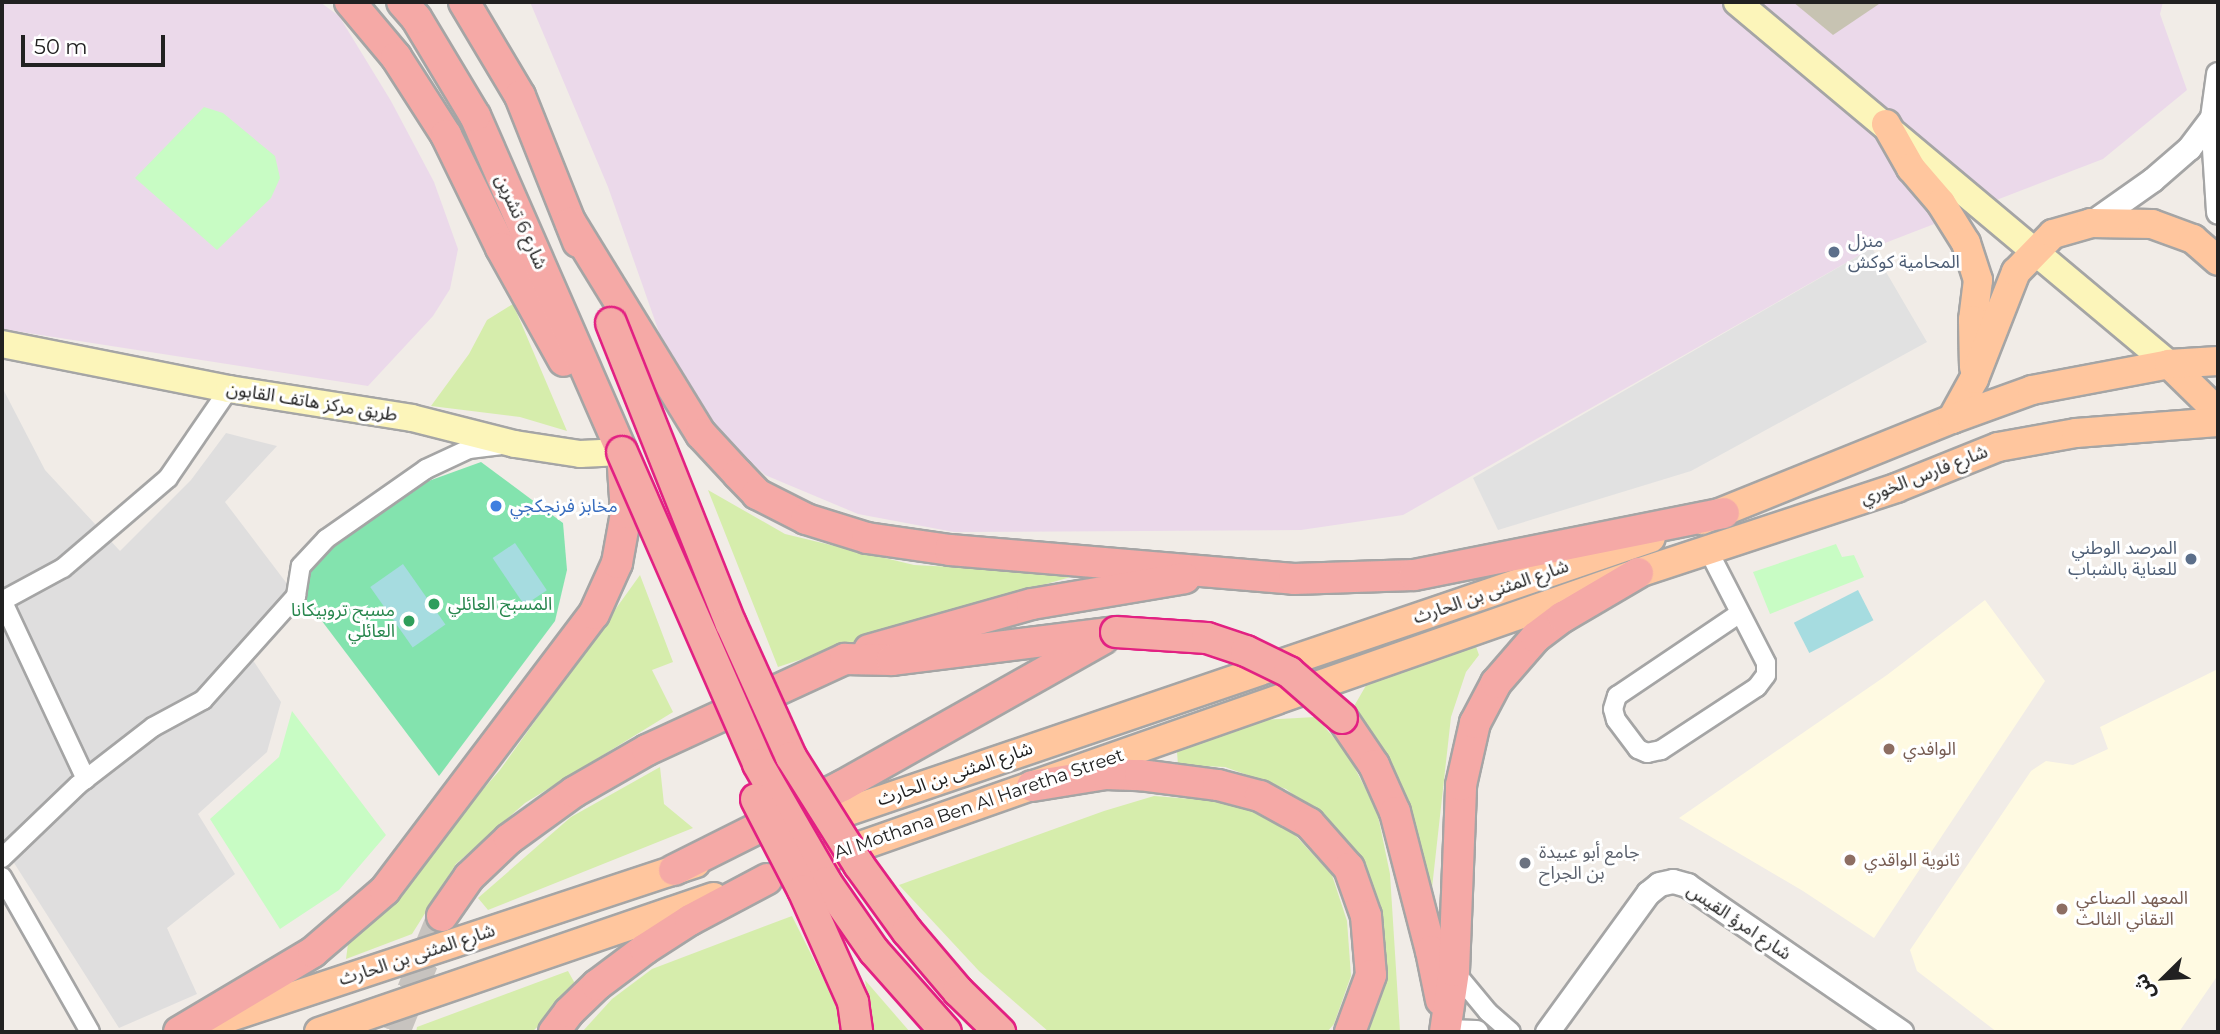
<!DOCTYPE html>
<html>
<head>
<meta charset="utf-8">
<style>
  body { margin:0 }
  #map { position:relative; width:2220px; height:1034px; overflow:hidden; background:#f1ece7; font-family:Montserrat,"Noto Sans Arabic",sans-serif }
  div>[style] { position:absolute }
  .residential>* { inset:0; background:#dfdede }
  .industrial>* { inset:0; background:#ebd9ea }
  .education>* { inset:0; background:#fffae2 }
  .construction>* { inset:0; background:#c7c3b2 }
  .grass>* { inset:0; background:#d6edac }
  .park>* { inset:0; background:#c8fcc4 }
  .pitch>* { inset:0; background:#83e3ae }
  .parking>* { inset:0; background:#e1e1e1 }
  .water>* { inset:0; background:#a6dce0; transform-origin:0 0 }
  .trunk-tunnel>* { height:30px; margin-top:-15px; transform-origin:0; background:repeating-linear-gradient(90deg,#c7c3bf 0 30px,transparent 0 45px) }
  .roads { filter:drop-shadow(2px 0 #a5a5a5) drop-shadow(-2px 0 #a5a5a5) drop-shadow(0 2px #a5a5a5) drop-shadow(0 -2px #a5a5a5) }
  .minor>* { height:18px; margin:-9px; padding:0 9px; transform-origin:9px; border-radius:9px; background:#fff }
  .tertiary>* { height:23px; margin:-11.5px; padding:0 11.5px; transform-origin:11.5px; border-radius:11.5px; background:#fff }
  .secondary>* { height:26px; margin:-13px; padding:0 13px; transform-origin:13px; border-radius:13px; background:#fcf5ba }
  .primary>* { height:28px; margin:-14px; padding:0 14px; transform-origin:14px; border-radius:14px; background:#ffc69e }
  .trunk>* { height:30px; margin:-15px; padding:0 15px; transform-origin:15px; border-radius:15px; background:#f5a9a6 }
  .bridges { filter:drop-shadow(2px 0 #e22182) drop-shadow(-2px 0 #e22182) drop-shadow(0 2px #e22182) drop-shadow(0 -2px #e22182) }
  .trunk-bridge>* { height:30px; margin:-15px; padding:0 15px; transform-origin:15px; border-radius:15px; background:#f5a9a6 }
  .dots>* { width:19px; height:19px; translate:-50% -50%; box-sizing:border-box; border:4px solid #fff; border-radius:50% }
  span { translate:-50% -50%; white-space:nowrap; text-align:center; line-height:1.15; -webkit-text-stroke:6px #fff; paint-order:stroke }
  .street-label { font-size:18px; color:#212121 }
  .service-label { font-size:18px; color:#4e5e75 }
  .left { translate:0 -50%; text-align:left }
  .right { translate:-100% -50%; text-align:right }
  .shop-label { font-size:18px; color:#366cbe }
  .leisure-label { font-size:18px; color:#27864d }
  .education-label { font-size:18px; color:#785e54 }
  .worship-label { font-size:18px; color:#5b616d }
  .frame { position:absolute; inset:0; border:4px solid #212121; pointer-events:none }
  .north { position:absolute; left:2129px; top:943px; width:70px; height:70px; -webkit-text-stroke:5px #fff; paint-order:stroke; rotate:246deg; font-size:19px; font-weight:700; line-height:28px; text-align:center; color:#212121 }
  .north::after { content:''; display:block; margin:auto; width:24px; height:32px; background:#212121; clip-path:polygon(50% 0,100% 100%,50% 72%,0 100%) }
  .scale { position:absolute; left:21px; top:35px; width:144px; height:32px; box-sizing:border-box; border:4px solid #212121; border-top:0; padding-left:9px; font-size:21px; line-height:24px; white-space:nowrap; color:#212121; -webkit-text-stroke:5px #fff; paint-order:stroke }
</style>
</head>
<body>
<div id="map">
  <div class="residential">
    <div style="clip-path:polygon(2px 387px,45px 470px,120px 551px,191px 480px,226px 433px,277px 446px,225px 502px,291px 589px,242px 644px,281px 702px,267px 752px,198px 814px,235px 874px,167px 928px,197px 994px,119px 1028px,2px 844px)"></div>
  </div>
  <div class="industrial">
    <div style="clip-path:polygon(2px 2px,320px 2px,339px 16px,391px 101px,434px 182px,458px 249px,450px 289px,433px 316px,368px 386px,2px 329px)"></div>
    <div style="clip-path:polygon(530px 2px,2163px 2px,2160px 14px,2187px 90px,2103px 159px,1872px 248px,1403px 515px,1301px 530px,954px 532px,858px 514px,765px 475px,707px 422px,667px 355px,608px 187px)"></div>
  </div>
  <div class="education">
    <div style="clip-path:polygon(1985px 600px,2045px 681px,1874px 938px,1803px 891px,1679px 818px,1887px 675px)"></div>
    <div style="clip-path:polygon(2218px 669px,2218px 975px,2179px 1032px,1997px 1032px,1917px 971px,1910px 950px,2031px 771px,2046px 761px,2073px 765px,2108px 749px,2100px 727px)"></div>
  </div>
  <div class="construction">
    <div style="clip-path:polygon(1793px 2px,1882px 2px,1833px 35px)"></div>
  </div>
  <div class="grass">
    <div style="clip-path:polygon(513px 304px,567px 431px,520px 417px,431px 406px,469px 354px,487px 320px)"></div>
    <div style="clip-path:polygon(708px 490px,785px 534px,914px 565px,1081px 574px,914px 622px,778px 667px)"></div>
    <div style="clip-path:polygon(640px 575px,673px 662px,652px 670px,673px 712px,525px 803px,456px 864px,412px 934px,346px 959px,348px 944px,500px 770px)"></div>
    <div style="clip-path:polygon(1474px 641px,1479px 655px,1466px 672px,1451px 717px,1426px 942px,1387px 759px,1353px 708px,1368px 682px)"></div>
    <div style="clip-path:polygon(1316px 717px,1347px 753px,1377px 811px,1390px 874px,1400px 1032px,1365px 1032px,1378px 1007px,1385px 947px,1372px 888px,1335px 826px,1286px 789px,1225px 767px,1178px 765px,1177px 752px,1260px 720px)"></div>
    <div style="clip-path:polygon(660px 767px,664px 804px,693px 828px,488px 910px,478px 898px,571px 817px)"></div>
    <div style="clip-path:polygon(1154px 796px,1216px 801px,1252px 810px,1295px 835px,1332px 875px,1347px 921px,1351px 976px,1334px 1024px,1327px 1032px,1049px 1032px,979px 971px,899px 885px,1104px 811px)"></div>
    <div style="clip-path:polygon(792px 916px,841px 1014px,843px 1032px,582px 1032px,612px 999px,652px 969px)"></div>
    <div style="clip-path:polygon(568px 971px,578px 989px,532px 1032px,416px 1032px,417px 1027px)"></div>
    <div style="clip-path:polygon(865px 980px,910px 1032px,873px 1032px)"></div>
  </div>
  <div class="park">
    <div style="clip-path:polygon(204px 107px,223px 113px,275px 156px,280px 178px,271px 198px,217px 250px,135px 178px)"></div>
    <div style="clip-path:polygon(1836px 544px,1842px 557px,1854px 555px,1864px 577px,1770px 614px,1753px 572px)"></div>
    <div style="clip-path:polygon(292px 711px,386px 835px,339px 890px,280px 929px,210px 819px,279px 757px)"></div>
  </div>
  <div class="pitch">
    <div style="clip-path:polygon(481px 462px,563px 523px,567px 570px,555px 621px,439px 776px,297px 588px,319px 557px,423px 483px)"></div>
  </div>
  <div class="parking">
    <div style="clip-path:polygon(1872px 248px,1927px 342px,1691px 471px,1498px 530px,1473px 478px)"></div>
  </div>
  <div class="water">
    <div style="left:515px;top:543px;width:57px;height:27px;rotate:56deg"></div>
    <div style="left:403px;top:564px;width:74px;height:40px;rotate:55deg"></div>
    <div style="left:1858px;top:590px;width:34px;height:72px;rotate:63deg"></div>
  </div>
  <div class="trunk-tunnel">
    <div style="left:395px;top:1032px;width:125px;rotate:-67.9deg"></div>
  </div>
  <div class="roads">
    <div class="minor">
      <div style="left:1708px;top:550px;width:127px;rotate:62.8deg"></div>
      <div style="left:1766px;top:663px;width:12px;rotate:90deg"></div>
      <div style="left:1766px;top:675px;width:15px;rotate:127deg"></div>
      <div style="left:1757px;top:687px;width:115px;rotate:146.7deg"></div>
      <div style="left:1661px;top:750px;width:14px;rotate:168deg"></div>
      <div style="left:1647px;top:753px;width:10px;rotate:-156deg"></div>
      <div style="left:1638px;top:749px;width:36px;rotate:-127deg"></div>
      <div style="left:1616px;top:720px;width:11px;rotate:-105deg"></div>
      <div style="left:1613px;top:709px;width:14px;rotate:-73deg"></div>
      <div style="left:1617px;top:696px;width:148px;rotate:-34deg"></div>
      <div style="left:2px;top:600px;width:198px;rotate:64.9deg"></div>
      <div style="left:2px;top:601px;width:69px;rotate:-28.4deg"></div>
      <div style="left:63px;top:568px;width:138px;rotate:-40.6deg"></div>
      <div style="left:168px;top:478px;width:108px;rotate:-55.6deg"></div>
      <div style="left:2px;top:858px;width:105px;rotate:-43.8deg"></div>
      <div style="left:78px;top:785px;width:95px;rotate:-37.7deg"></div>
      <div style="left:153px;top:727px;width:57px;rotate:-28.4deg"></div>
      <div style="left:203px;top:700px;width:140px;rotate:-48.2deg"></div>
      <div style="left:296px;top:596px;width:30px;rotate:-81deg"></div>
      <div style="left:301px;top:566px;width:37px;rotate:-47deg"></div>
      <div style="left:326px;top:539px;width:122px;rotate:-35deg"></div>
      <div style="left:426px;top:469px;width:47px;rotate:-24.9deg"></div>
      <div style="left:469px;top:449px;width:31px;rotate:-7deg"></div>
      <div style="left:2px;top:877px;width:178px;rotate:60.4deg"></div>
      <div style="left:1454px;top:971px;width:53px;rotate:50.3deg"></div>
      <div style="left:1488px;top:1012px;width:30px;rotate:41deg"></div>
    </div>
    <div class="tertiary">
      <div style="left:2218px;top:74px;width:44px;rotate:97.8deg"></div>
      <div style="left:2212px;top:118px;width:94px;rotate:86.3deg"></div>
      <div style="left:2091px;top:223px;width:75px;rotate:-35.2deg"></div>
      <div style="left:2152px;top:180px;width:49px;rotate:-40.9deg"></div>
      <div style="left:2189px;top:148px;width:38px;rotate:-53deg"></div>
      <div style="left:1445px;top:1031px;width:31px;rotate:2deg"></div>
      <div style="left:1547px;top:1032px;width:172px;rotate:-54deg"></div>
      <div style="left:1648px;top:893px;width:14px;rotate:-39deg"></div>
      <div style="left:1659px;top:884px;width:14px;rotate:-12deg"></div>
      <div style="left:1673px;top:881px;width:15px;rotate:16deg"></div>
      <div style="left:1687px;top:885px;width:260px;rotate:34.5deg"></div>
    </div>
    <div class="secondary">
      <div style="left:1737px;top:2px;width:564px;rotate:39.96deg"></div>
      <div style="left:2px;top:344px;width:231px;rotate:11.2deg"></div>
      <div style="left:229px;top:389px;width:185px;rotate:9deg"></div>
      <div style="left:412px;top:418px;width:106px;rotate:14.2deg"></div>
      <div style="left:515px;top:444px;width:66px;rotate:8.7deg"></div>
      <div style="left:580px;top:454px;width:42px;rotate:-2.7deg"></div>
    </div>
    <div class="primary">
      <div style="left:1886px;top:124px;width:51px;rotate:60.4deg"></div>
      <div style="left:1911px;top:168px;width:46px;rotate:49.4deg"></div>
      <div style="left:1941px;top:203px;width:47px;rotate:58deg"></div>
      <div style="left:1966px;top:243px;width:39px;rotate:72deg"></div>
      <div style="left:1978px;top:280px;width:40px;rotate:97.1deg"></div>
      <div style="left:1973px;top:320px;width:47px;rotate:88.8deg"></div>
      <div style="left:2169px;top:364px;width:69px;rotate:44.4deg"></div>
      <div style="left:1952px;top:419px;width:46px;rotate:-61.2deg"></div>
      <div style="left:1974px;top:379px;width:115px;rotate:-68.6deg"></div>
      <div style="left:2016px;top:272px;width:53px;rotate:-45.8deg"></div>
      <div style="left:2053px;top:234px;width:40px;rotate:-16deg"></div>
      <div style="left:2091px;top:223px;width:61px;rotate:0.9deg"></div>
      <div style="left:2152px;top:224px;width:44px;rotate:20.1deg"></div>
      <div style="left:2193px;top:239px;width:33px;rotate:41deg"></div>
      <div style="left:1702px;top:520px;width:270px;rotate:-22deg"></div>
      <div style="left:1952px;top:419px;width:85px;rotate:-19.9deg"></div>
      <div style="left:2032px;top:390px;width:139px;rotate:-10.7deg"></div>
      <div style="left:2169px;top:364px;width:49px;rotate:-3.5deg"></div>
      <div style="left:775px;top:836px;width:925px;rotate:-18.79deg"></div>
      <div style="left:792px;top:870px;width:897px;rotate:-19.34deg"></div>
      <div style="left:1638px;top:573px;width:272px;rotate:-18.2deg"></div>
      <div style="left:1896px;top:488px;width:110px;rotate:-21.9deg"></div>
      <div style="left:1998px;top:447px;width:79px;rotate:-10.2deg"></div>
      <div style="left:2076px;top:433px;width:142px;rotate:-4.4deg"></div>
      <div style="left:200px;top:1027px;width:522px;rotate:-18.3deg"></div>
      <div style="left:319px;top:1032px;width:417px;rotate:-18.9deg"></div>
    </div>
    <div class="trunk">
      <div style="left:350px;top:2px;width:72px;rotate:50.1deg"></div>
      <div style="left:396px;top:57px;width:93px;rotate:57.3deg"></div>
      <div style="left:446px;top:135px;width:126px;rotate:64deg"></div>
      <div style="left:501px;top:248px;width:129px;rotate:60.9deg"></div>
      <div style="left:464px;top:2px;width:109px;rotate:59.2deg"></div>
      <div style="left:520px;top:96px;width:157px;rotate:68.3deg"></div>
      <div style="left:571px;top:223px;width:248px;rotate:58.4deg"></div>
      <div style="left:701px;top:434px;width:54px;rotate:47.2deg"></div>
      <div style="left:738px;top:474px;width:28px;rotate:46deg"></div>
      <div style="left:757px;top:494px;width:55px;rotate:27deg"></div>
      <div style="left:806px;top:519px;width:64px;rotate:17.3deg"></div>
      <div style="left:867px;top:538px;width:84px;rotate:8.2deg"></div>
      <div style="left:950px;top:550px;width:345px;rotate:4.8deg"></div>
      <div style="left:1294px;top:579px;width:120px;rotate:-1.9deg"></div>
      <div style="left:1414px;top:575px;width:316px;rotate:-11.3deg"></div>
      <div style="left:869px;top:650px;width:169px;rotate:-15.8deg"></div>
      <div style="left:1032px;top:604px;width:155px;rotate:-9.6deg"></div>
      <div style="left:1342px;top:718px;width:57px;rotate:55.8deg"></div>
      <div style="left:1374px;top:765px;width:51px;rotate:65.9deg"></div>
      <div style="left:1395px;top:812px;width:144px;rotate:75.5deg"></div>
      <div style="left:1431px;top:951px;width:50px;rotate:78.5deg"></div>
      <div style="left:1032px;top:786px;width:75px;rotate:-9.2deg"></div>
      <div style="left:1106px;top:774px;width:34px;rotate:2deg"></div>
      <div style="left:1140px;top:775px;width:79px;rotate:7.3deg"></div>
      <div style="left:1218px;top:785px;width:43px;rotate:14.7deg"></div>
      <div style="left:1260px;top:796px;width:56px;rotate:28.9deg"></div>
      <div style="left:1309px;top:823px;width:60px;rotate:48.4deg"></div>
      <div style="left:1349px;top:868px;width:51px;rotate:70.5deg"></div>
      <div style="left:1366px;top:916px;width:59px;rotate:85.2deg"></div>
      <div style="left:1371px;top:975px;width:61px;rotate:110.2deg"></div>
      <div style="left:674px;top:870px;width:188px;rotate:-26.6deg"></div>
      <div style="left:842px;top:786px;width:300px;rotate:-29.4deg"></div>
      <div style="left:442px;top:916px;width:47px;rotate:-55.3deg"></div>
      <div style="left:469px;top:877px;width:55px;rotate:-43.5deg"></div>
      <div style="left:509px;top:839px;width:80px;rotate:-35.9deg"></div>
      <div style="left:574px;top:792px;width:84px;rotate:-29.9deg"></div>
      <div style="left:647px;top:750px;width:218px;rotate:-24.7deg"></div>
      <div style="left:845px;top:659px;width:47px;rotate:1.2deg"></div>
      <div style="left:892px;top:660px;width:226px;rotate:-7.1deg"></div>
      <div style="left:179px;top:1032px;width:156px;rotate:-30.8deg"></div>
      <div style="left:313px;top:952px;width:95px;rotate:-40.7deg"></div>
      <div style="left:385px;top:890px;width:346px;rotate:-52.9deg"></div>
      <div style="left:594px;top:614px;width:56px;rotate:-65.7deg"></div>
      <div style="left:617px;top:563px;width:51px;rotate:-79.8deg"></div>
      <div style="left:626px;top:513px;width:61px;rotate:-93.8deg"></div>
      <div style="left:622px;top:452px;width:367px;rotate:-113.6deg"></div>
      <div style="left:475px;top:116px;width:114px;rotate:-121deg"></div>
      <div style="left:416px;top:18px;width:21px;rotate:-131deg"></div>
      <div style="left:554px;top:1032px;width:25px;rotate:-53deg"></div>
      <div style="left:569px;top:1012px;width:39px;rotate:-44deg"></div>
      <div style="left:597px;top:985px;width:60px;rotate:-36.9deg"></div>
      <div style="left:645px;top:949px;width:54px;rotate:-32.8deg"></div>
      <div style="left:690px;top:920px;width:87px;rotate:-28deg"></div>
      <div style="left:1445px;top:1032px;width:62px;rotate:-81.6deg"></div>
      <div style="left:1454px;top:971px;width:186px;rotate:-87.8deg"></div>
      <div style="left:1461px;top:785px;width:64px;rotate:-77.3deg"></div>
      <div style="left:1475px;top:723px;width:45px;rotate:-62.3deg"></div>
      <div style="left:1496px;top:683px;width:61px;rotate:-49deg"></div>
      <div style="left:1536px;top:637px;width:34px;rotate:-37deg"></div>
      <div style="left:1563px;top:617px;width:87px;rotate:-30.4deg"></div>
    </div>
  </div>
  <div class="bridges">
    <div class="trunk-bridge">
      <div style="left:611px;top:323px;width:324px;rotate:68.3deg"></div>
      <div style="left:731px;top:624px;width:146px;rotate:65.7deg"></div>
      <div style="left:791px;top:757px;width:128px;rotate:57.8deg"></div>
      <div style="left:859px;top:865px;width:82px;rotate:54deg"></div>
      <div style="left:907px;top:931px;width:79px;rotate:49.6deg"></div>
      <div style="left:958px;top:991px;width:59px;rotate:44.3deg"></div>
      <div style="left:622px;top:452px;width:340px;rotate:66.4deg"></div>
      <div style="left:758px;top:764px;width:136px;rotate:60deg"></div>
      <div style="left:826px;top:882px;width:84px;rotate:55.2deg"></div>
      <div style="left:874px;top:951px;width:108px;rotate:48.4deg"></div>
      <div style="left:1116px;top:632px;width:91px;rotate:3.8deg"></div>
      <div style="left:1207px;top:638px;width:41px;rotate:18.4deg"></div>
      <div style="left:1246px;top:651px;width:48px;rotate:26deg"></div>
      <div style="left:1289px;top:672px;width:70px;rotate:41deg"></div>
      <div style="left:756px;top:799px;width:102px;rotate:62.7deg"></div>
      <div style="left:803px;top:890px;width:123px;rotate:65.9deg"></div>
      <div style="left:853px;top:1002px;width:30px;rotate:82deg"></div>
    </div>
  </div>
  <div class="dots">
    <div style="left:1834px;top:252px;background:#5c6f8a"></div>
    <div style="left:496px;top:506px;background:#3f7fe0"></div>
    <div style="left:2191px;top:559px;background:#5c6f8a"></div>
    <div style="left:434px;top:604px;background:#2e9e5b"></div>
    <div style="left:409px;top:621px;background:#2e9e5b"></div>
    <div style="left:1889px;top:749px;background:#8d6e63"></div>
    <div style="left:1850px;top:860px;background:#8d6e63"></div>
    <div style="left:1525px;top:863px;background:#6b7280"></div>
    <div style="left:2062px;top:909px;background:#8d6e63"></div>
  </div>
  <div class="street-label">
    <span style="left:521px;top:222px;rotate:66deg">شارع 6 تشرين</span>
    <span style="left:312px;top:402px;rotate:9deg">طريق مركز هاتف القابون</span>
    <span style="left:1924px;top:475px;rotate:-21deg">شارع فارس الخوري</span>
    <span style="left:1491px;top:592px;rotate:-19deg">شارع المثنى بن الحارث</span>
    <span style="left:955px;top:774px;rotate:-19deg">شارع المثنى بن الحارث</span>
    <span style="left:979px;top:804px;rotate:-19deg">Al Mothana Ben Al Haretha Street</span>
    <span style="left:1739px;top:922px;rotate:34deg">شارع امرؤ القيس</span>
    <span style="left:417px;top:955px;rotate:-18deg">شارع المثنى بن الحارث</span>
  </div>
  <div class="service-label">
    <span class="left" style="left:1848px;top:252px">منزل<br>المحامية كوكش</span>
    <span class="right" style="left:2177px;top:559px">المرصد الوطني<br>للعناية بالشباب</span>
  </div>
  <div class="shop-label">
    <span class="left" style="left:510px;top:506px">مخابز فرنجكجي</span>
  </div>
  <div class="leisure-label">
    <span class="left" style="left:448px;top:604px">المسبح العائلي</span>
    <span class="right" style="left:395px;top:621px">مسبح تروبيكانا<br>العائلي</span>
  </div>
  <div class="education-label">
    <span class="left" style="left:1903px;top:749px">الوافدي</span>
    <span class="left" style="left:1864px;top:860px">ثانوية الواقدي</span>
    <span class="left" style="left:2076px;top:909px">المعهد الصناعي<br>التقاني الثالث</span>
  </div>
  <div class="worship-label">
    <span class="left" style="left:1539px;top:863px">جامع أبو عبيدة<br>بن الجراح</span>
  </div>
  <div class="frame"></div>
  <div class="north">ش</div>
  <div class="scale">50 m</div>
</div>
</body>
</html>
